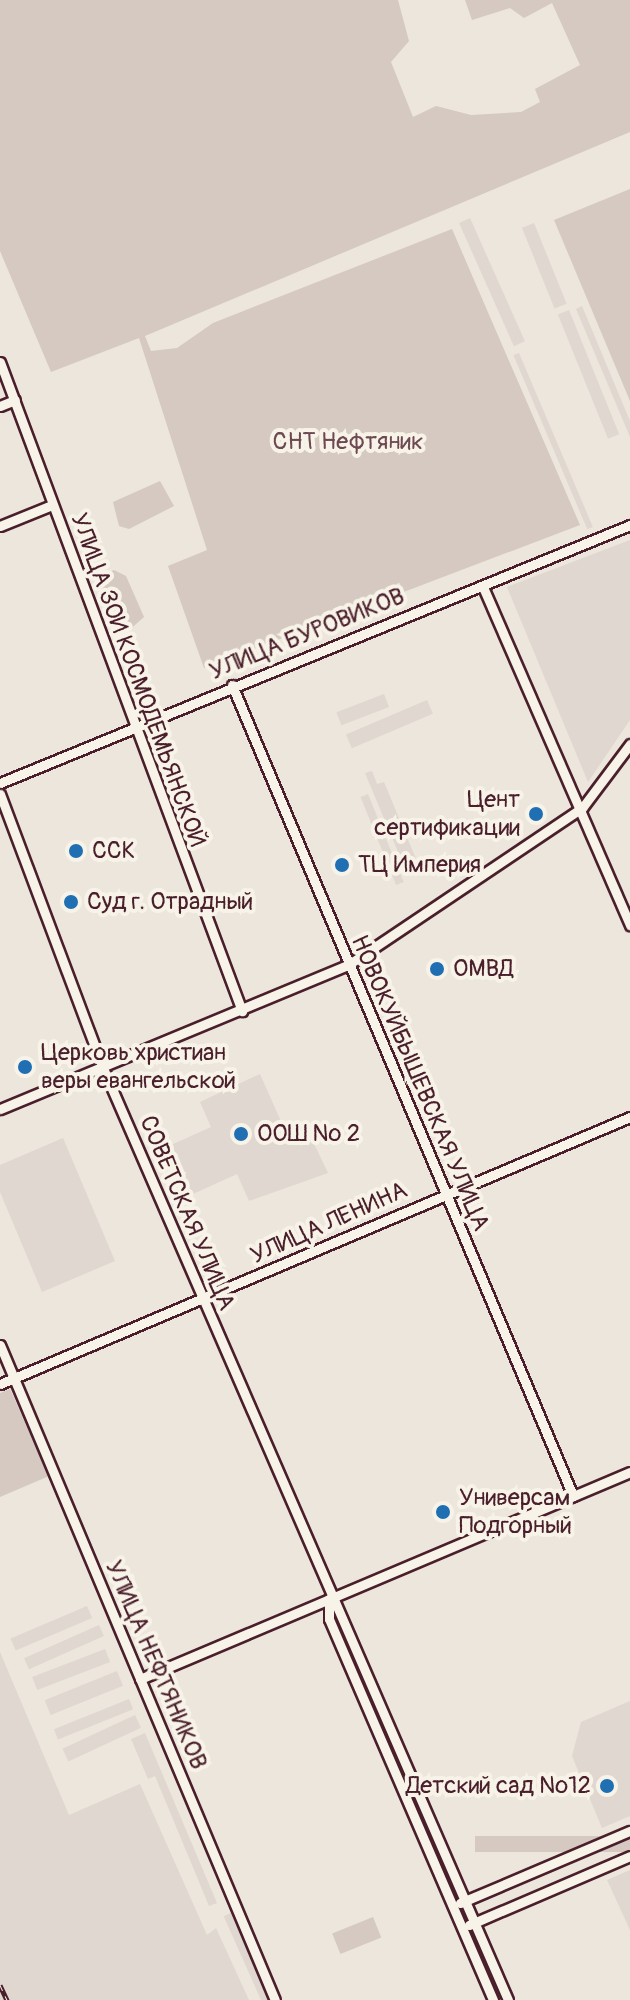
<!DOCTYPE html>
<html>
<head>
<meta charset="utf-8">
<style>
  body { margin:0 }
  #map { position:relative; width:630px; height:2000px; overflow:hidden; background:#ece6dd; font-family:Pangolin,sans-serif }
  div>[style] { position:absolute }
  .built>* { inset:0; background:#e0d7d0; transform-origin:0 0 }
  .green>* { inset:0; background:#d5c9c2; transform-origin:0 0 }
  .roads { filter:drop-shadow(2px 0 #4a1f2b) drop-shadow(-2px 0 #4a1f2b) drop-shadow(0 2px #4a1f2b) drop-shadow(0 -2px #4a1f2b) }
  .minor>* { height:9px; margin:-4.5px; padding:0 4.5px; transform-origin:4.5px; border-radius:4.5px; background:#f7f3e8 }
  .rail>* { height:5px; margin-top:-2.5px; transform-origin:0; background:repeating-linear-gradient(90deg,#f7f3e8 0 6px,#4a1f2b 0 12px); box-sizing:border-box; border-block:2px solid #4a1f2b }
  .dots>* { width:22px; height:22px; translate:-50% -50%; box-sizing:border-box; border:4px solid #f7f3e8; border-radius:50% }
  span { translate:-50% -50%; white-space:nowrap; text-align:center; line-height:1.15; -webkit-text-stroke:8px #f7f3e8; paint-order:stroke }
  .park-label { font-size:24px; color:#6d4a51 }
  .street-label { font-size:24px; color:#4a1f2b }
  .poi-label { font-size:24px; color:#4a1f2b }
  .right { translate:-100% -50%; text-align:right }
  .left { translate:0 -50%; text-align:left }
</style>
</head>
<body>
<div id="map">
  <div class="built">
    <div style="left:470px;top:218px;width:135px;height:12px;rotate:66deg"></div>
    <div style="left:534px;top:223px;width:87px;height:13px;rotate:68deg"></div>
    <div style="clip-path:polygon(582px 306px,630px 421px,630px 437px,576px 309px)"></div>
    <div style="left:569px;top:310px;width:134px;height:12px;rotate:68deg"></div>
    <div style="left:519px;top:353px;width:189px;height:6px;rotate:67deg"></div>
    <div style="clip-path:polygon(630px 540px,630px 720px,588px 782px,507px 587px)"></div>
    <div style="left:384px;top:694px;width:14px;height:51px;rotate:69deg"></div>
    <div style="left:427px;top:700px;width:15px;height:88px;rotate:67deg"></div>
    <div style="clip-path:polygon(372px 771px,377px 784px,384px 782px,419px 866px,406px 871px,365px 773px)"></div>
    <div style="left:368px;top:794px;width:95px;height:8px;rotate:68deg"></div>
    <div style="clip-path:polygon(260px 1074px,288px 1137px,307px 1129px,328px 1173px,249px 1201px,237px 1174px,182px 1199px,160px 1150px,211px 1127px,200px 1102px)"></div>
    <div style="clip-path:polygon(63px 1138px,115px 1261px,42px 1292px,0 1192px,0 1165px)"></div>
    <div style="left:87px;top:1606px;width:13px;height:83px;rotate:67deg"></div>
    <div style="left:99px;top:1625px;width:12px;height:82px;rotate:66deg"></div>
    <div style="left:105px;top:1649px;width:14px;height:78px;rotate:69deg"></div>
    <div style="clip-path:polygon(0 1652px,69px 1815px,140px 1784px,207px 1935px,216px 1928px,249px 2000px,0 2000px)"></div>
    <div style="left:117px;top:1671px;width:16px;height:78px;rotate:68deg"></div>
    <div style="left:129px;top:1699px;width:11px;height:81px;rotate:68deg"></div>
    <div style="clip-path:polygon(630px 1701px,630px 1816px,602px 1828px,572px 1756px,581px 1722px)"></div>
    <div style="left:135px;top:1715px;width:14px;height:80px;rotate:65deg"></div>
    <div style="clip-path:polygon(145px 1733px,217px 1903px,209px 1906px,155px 1776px,148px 1779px,131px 1739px)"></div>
    <div style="clip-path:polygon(630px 1870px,630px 1930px,607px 1880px)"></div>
    <div style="left:231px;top:1913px;width:95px;height:8px;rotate:66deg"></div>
  </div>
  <div class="green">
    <div style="clip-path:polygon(0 0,398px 0,409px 41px,391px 62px,413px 117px,436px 106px,471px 115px,521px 112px,540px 102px,535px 89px,580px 65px,552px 3px,524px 18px,510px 8px,472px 20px,465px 0,630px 0,630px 132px,145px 336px,151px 351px,177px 348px,213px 323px,452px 229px,580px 525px,204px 668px,168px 566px,207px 550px,139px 338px,51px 372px,0 251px)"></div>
    <div style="clip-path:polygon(630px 189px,630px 401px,554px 220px)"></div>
    <div style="clip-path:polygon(160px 481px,174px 506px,129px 529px,119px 526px,113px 502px)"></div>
    <div style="clip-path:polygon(114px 570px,126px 576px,144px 617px,127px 632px,115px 630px,97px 588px,101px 576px)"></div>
    <div style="clip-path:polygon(10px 1389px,49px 1476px,0 1497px,0 1393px)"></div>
    <div style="clip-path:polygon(340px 1625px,457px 1894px,454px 1895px,338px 1626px)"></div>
    <div style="left:630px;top:1836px;width:16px;height:155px;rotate:90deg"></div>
    <div style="left:373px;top:1917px;width:22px;height:44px;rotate:68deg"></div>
  </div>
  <div class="roads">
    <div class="minor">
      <div style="left:0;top:362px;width:693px;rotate:69.55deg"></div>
      <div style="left:0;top:406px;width:16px;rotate:-22deg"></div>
      <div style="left:0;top:526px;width:56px;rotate:-22deg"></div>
      <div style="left:483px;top:587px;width:369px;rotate:66.5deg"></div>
      <div style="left:232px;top:685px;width:880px;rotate:67.19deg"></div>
      <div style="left:0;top:783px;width:681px;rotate:-22.27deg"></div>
      <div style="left:0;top:794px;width:293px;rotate:69.4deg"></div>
      <div style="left:103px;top:1068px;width:1016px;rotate:66.51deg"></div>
      <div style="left:0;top:1109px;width:377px;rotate:-22.5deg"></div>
      <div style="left:348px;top:965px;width:282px;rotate:-33.9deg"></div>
      <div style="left:582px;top:808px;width:80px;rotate:-53.1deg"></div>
      <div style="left:0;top:1345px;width:710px;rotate:67.23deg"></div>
      <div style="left:0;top:1384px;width:684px;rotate:-22.97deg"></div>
      <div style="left:329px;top:1599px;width:20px;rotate:90deg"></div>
      <div style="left:329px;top:1619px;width:415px;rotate:66.7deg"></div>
      <div style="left:140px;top:1679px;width:532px;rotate:-22.9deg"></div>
      <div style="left:460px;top:1903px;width:185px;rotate:-23deg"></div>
      <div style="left:469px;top:1925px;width:175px;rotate:-23.2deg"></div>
    </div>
  </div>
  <div class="rail">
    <div style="left:0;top:1985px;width:17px;rotate:65deg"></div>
  </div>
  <div class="dots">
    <div style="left:536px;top:814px;background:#1f6fb2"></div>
    <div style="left:76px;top:851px;background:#1f6fb2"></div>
    <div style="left:342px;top:865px;background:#1f6fb2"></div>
    <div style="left:71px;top:902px;background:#1f6fb2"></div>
    <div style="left:437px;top:969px;background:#1f6fb2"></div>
    <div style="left:25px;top:1067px;background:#1f6fb2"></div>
    <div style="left:241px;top:1134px;background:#1f6fb2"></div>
    <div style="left:443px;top:1512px;background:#1f6fb2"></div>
    <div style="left:607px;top:1786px;background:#1f6fb2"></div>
  </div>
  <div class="park-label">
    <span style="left:348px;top:442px">СНТ Нефтяник</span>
  </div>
  <div class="street-label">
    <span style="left:307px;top:634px;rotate:-22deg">УЛИЦА БУРОВИКОВ</span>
    <span style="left:138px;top:680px;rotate:70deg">УЛИЦА ЗОИ КОСМОДЕМЬЯНСКОЙ</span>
    <span style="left:420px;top:1083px;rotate:67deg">НОВОКУЙБЫШЕВСКАЯ УЛИЦА</span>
    <span style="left:187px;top:1213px;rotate:67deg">СОВЕТСКАЯ УЛИЦА</span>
    <span style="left:329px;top:1223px;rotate:-24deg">УЛИЦА ЛЕНИНА</span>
    <span style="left:156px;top:1665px;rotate:67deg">УЛИЦА НЕФТЯНИКОВ</span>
  </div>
  <div class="poi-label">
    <span class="right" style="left:520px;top:814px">Цент<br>сертификации</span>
    <span class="left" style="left:92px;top:851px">ССК</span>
    <span class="left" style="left:358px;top:865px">ТЦ Империя</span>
    <span class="left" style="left:87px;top:902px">Суд г. Отрадный</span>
    <span class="left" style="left:453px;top:969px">ОМВД</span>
    <span class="left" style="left:41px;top:1067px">Церковь христиан<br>веры евангельской</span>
    <span class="left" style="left:257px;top:1134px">ООШ № 2</span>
    <span class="left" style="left:459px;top:1512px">Универсам<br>Подгорный</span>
    <span class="right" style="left:591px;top:1786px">Детский сад №12</span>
  </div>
</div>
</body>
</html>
